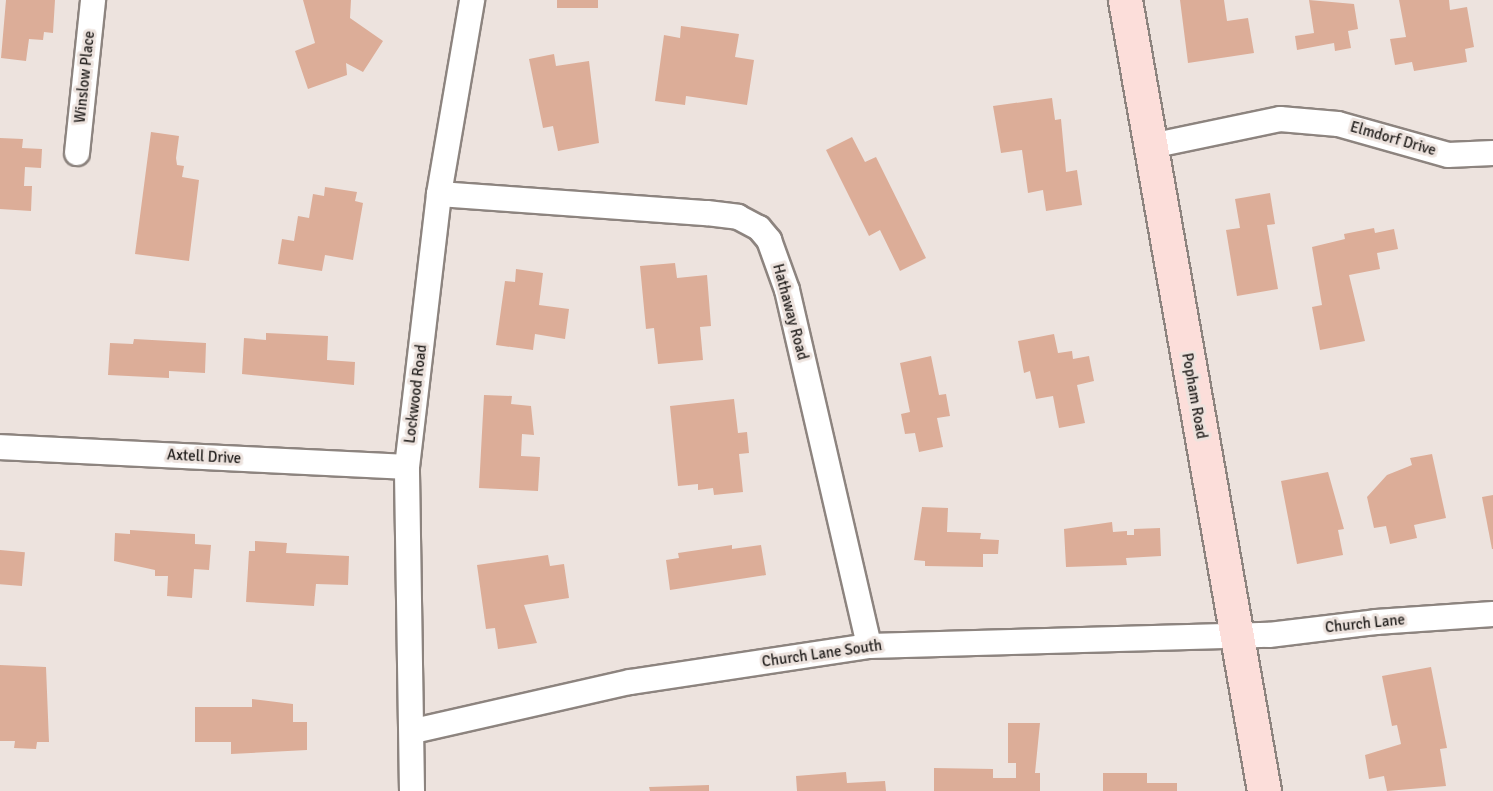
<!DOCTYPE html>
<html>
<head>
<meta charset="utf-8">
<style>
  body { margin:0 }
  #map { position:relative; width:1493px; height:791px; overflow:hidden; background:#ede3de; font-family:Signika,sans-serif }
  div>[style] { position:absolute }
  .building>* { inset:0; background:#dcad98; transform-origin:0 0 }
  .roads { filter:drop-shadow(2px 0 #8d847f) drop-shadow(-2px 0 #8d847f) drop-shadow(0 2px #8d847f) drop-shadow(0 -2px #8d847f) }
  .street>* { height:24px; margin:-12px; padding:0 12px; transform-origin:12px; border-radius:12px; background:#fff }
  .secondary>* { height:33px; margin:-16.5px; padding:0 16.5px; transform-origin:16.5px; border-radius:16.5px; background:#fcdeda }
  span { translate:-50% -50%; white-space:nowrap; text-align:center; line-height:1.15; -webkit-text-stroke:6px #ede3de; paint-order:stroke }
  .street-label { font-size:15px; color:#201d1b }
</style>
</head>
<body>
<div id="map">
  <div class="building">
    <div style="clip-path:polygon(6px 0,55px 0,53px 33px,44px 32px,43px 40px,29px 39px,26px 61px,1px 58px)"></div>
    <div style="clip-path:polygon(303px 0,351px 0,350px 18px,383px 41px,363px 72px,346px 63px,347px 75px,308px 89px,295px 51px,315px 43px)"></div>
    <div style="left:557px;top:0;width:41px;height:8px"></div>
    <div style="clip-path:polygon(1180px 0,1224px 0,1227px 21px,1248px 18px,1254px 53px,1188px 63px)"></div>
    <div style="clip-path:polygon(1309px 0,1354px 4px,1358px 29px,1348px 31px,1351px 48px,1335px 51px,1334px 43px,1297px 50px,1295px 36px,1314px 33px)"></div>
    <div style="clip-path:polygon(1399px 0,1449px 0,1450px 10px,1467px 7px,1474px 47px,1465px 49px,1467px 62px,1414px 71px,1412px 62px,1395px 65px,1390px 39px,1406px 37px)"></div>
    <div style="clip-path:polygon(681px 26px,739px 34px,735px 57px,754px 60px,747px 105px,686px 96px,685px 105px,655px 101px,664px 35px,680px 38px)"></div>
    <div style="clip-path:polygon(554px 54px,556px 66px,589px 61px,599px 143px,558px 151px,553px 126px,543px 128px,529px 59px)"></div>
    <div style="clip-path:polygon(1052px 98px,1055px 120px,1061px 119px,1066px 172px,1077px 170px,1082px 205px,1046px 211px,1043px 190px,1028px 193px,1022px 150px,1001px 153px,993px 106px)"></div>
    <div style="clip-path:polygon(151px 132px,179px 136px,176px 158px,177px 165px,184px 166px,182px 177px,199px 180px,189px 261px,135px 254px)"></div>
    <div style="clip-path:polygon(852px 137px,865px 162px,876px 157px,926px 258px,900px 271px,880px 230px,869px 236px,826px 150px)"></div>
    <div style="clip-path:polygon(0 138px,23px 139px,22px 148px,42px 149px,41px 168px,25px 167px,24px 186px,32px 186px,31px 211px,0 209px)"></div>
    <div style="clip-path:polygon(325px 187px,357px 192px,355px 201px,363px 203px,353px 260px,325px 255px,322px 271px,278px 264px,282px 239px,294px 241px,298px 216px,309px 218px,313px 194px,324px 196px)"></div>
    <div style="clip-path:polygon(1270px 193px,1275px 224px,1267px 225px,1278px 289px,1237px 296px,1226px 230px,1240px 228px,1235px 199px)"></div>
    <div style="clip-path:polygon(1374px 228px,1375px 233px,1394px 229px,1398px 249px,1377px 253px,1380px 269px,1349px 275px,1365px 341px,1320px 350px,1312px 307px,1322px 305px,1312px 247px,1345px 239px,1344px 234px)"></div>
    <div style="clip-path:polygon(675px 263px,677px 278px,707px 275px,711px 326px,700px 327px,703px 360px,658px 364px,654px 328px,646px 329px,640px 266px)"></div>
    <div style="clip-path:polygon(516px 269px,543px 273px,539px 305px,569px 309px,565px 339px,535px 334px,533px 350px,496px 345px,505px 281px,515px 282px)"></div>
    <div style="clip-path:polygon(266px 333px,328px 336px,327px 360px,355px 362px,354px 385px,242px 374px,244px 338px,266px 340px)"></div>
    <div style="clip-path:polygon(1054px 334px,1058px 353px,1072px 351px,1073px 359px,1089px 356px,1094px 381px,1077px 385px,1085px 423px,1059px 428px,1053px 396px,1036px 399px,1030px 371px,1024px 373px,1018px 341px)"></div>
    <div style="clip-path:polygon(134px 339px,206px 343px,205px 373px,169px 371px,169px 378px,108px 375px,110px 343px,133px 344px)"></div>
    <div style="clip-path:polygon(931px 356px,939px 395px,946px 394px,950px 416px,937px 418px,943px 447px,919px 452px,915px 433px,905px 434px,901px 414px,910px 412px,900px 363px)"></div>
    <div style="clip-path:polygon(484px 395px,512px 396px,511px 404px,531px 406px,534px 435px,522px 434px,521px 456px,540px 457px,538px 491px,479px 488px)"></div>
    <div style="clip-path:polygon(734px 399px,738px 433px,747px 432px,749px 453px,739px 454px,743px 492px,714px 495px,713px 488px,698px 490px,698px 484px,678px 486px,670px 406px)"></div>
    <div style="clip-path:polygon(1432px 454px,1446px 518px,1414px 525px,1417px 538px,1390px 544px,1386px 526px,1374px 528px,1367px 497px,1387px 475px,1412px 465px,1410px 458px)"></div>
    <div style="clip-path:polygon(1328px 472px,1344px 529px,1338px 530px,1343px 555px,1297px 564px,1281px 481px)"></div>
    <div style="clip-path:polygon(1493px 495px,1493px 549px,1492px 549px,1482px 497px)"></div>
    <div style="clip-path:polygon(922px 507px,948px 508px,947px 532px,981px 533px,980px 539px,999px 540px,998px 554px,983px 554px,983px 567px,925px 566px,925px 561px,914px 560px)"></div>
    <div style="clip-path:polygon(1112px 522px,1113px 532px,1127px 531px,1127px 535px,1134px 535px,1134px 529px,1160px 528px,1161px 556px,1126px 558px,1127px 565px,1066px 567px,1064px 529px)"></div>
    <div style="clip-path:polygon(130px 530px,195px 534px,195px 544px,211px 545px,209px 570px,194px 569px,192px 598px,167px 596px,168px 576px,155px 576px,155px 570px,114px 561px,115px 533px,130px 534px)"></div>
    <div style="clip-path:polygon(255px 541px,287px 543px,286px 553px,349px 556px,348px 585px,316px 584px,314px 606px,246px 602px,249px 551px,255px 551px)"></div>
    <div style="clip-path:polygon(732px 545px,732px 549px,761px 545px,766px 575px,670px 590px,666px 560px,679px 558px,678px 553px)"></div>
    <div style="left:0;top:550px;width:25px;height:34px;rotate:5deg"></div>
    <div style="clip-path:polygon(548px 555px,550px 566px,564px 564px,569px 598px,524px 605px,537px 643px,498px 649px,495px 628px,486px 629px,477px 565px)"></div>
    <div style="clip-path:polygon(0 665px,46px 667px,49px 742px,37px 742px,36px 749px,14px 748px,15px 741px,0 741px)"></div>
    <div style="clip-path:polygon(1431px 667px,1447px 748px,1440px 749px,1446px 786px,1387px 791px,1384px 776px,1369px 779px,1365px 755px,1401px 744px,1397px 725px,1392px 726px,1382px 676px)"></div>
    <div style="clip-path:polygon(252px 699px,293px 704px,293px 722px,307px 722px,307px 750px,231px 754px,231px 742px,195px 742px,195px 707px,252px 707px)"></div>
    <div style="clip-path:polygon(1008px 723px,1040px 723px,1035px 773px,1040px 773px,1040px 791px,934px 791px,934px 768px,993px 769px,993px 778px,1016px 778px,1016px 763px,1008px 763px)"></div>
    <div style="clip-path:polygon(846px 772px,847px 783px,885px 781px,886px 791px,797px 791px,796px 776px)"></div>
    <div style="clip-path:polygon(1103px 773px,1147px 773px,1147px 783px,1177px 783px,1177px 791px,1103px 791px)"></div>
    <div style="clip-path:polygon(709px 785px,709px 791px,650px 791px,649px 787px)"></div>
  </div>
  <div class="roads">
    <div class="street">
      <div style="left:1151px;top:146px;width:132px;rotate:-11.8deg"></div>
      <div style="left:1280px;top:119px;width:58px;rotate:4.9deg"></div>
      <div style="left:1338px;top:124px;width:114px;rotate:15.7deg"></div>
      <div style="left:1448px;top:155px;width:45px;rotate:-2.5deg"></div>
      <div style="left:77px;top:153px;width:154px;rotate:-84deg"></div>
      <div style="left:439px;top:194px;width:269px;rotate:4.1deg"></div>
      <div style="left:707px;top:213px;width:31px;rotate:7deg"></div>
      <div style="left:738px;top:217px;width:24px;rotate:28deg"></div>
      <div style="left:759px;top:228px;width:16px;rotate:50deg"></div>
      <div style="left:769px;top:240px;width:53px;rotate:70.2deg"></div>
      <div style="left:787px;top:290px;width:365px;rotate:77deg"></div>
      <div style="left:0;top:447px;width:407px;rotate:2.8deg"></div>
      <div style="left:414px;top:731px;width:221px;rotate:-12.8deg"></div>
      <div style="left:630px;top:682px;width:242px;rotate:-8.6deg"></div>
      <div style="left:869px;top:646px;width:400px;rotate:-1.6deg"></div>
      <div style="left:1269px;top:635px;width:108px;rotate:-6.9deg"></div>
      <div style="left:1376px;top:622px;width:117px;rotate:-3.9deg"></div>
      <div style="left:412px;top:791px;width:324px;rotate:-90.9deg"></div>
      <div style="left:407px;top:467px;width:275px;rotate:-83.3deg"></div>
      <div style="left:439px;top:194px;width:197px;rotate:-80.3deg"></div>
    </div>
    <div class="secondary">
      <div style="left:1125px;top:0;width:803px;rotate:80.03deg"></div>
    </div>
  </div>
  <div class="street-label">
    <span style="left:85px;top:77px;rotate:-84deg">Winslow Place</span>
    <span style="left:1393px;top:139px;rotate:16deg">Elmdorf Drive</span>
    <span style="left:790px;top:312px;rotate:75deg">Hathaway Road</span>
    <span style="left:416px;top:394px;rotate:-83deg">Lockwood Road</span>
    <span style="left:1194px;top:396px;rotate:80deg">Popham Road</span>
    <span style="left:204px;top:457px;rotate:3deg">Axtell Drive</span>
    <span style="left:1365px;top:624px;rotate:-6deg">Church Lane</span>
    <span style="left:822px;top:654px;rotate:-8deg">Church Lane South</span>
  </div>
</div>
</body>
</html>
